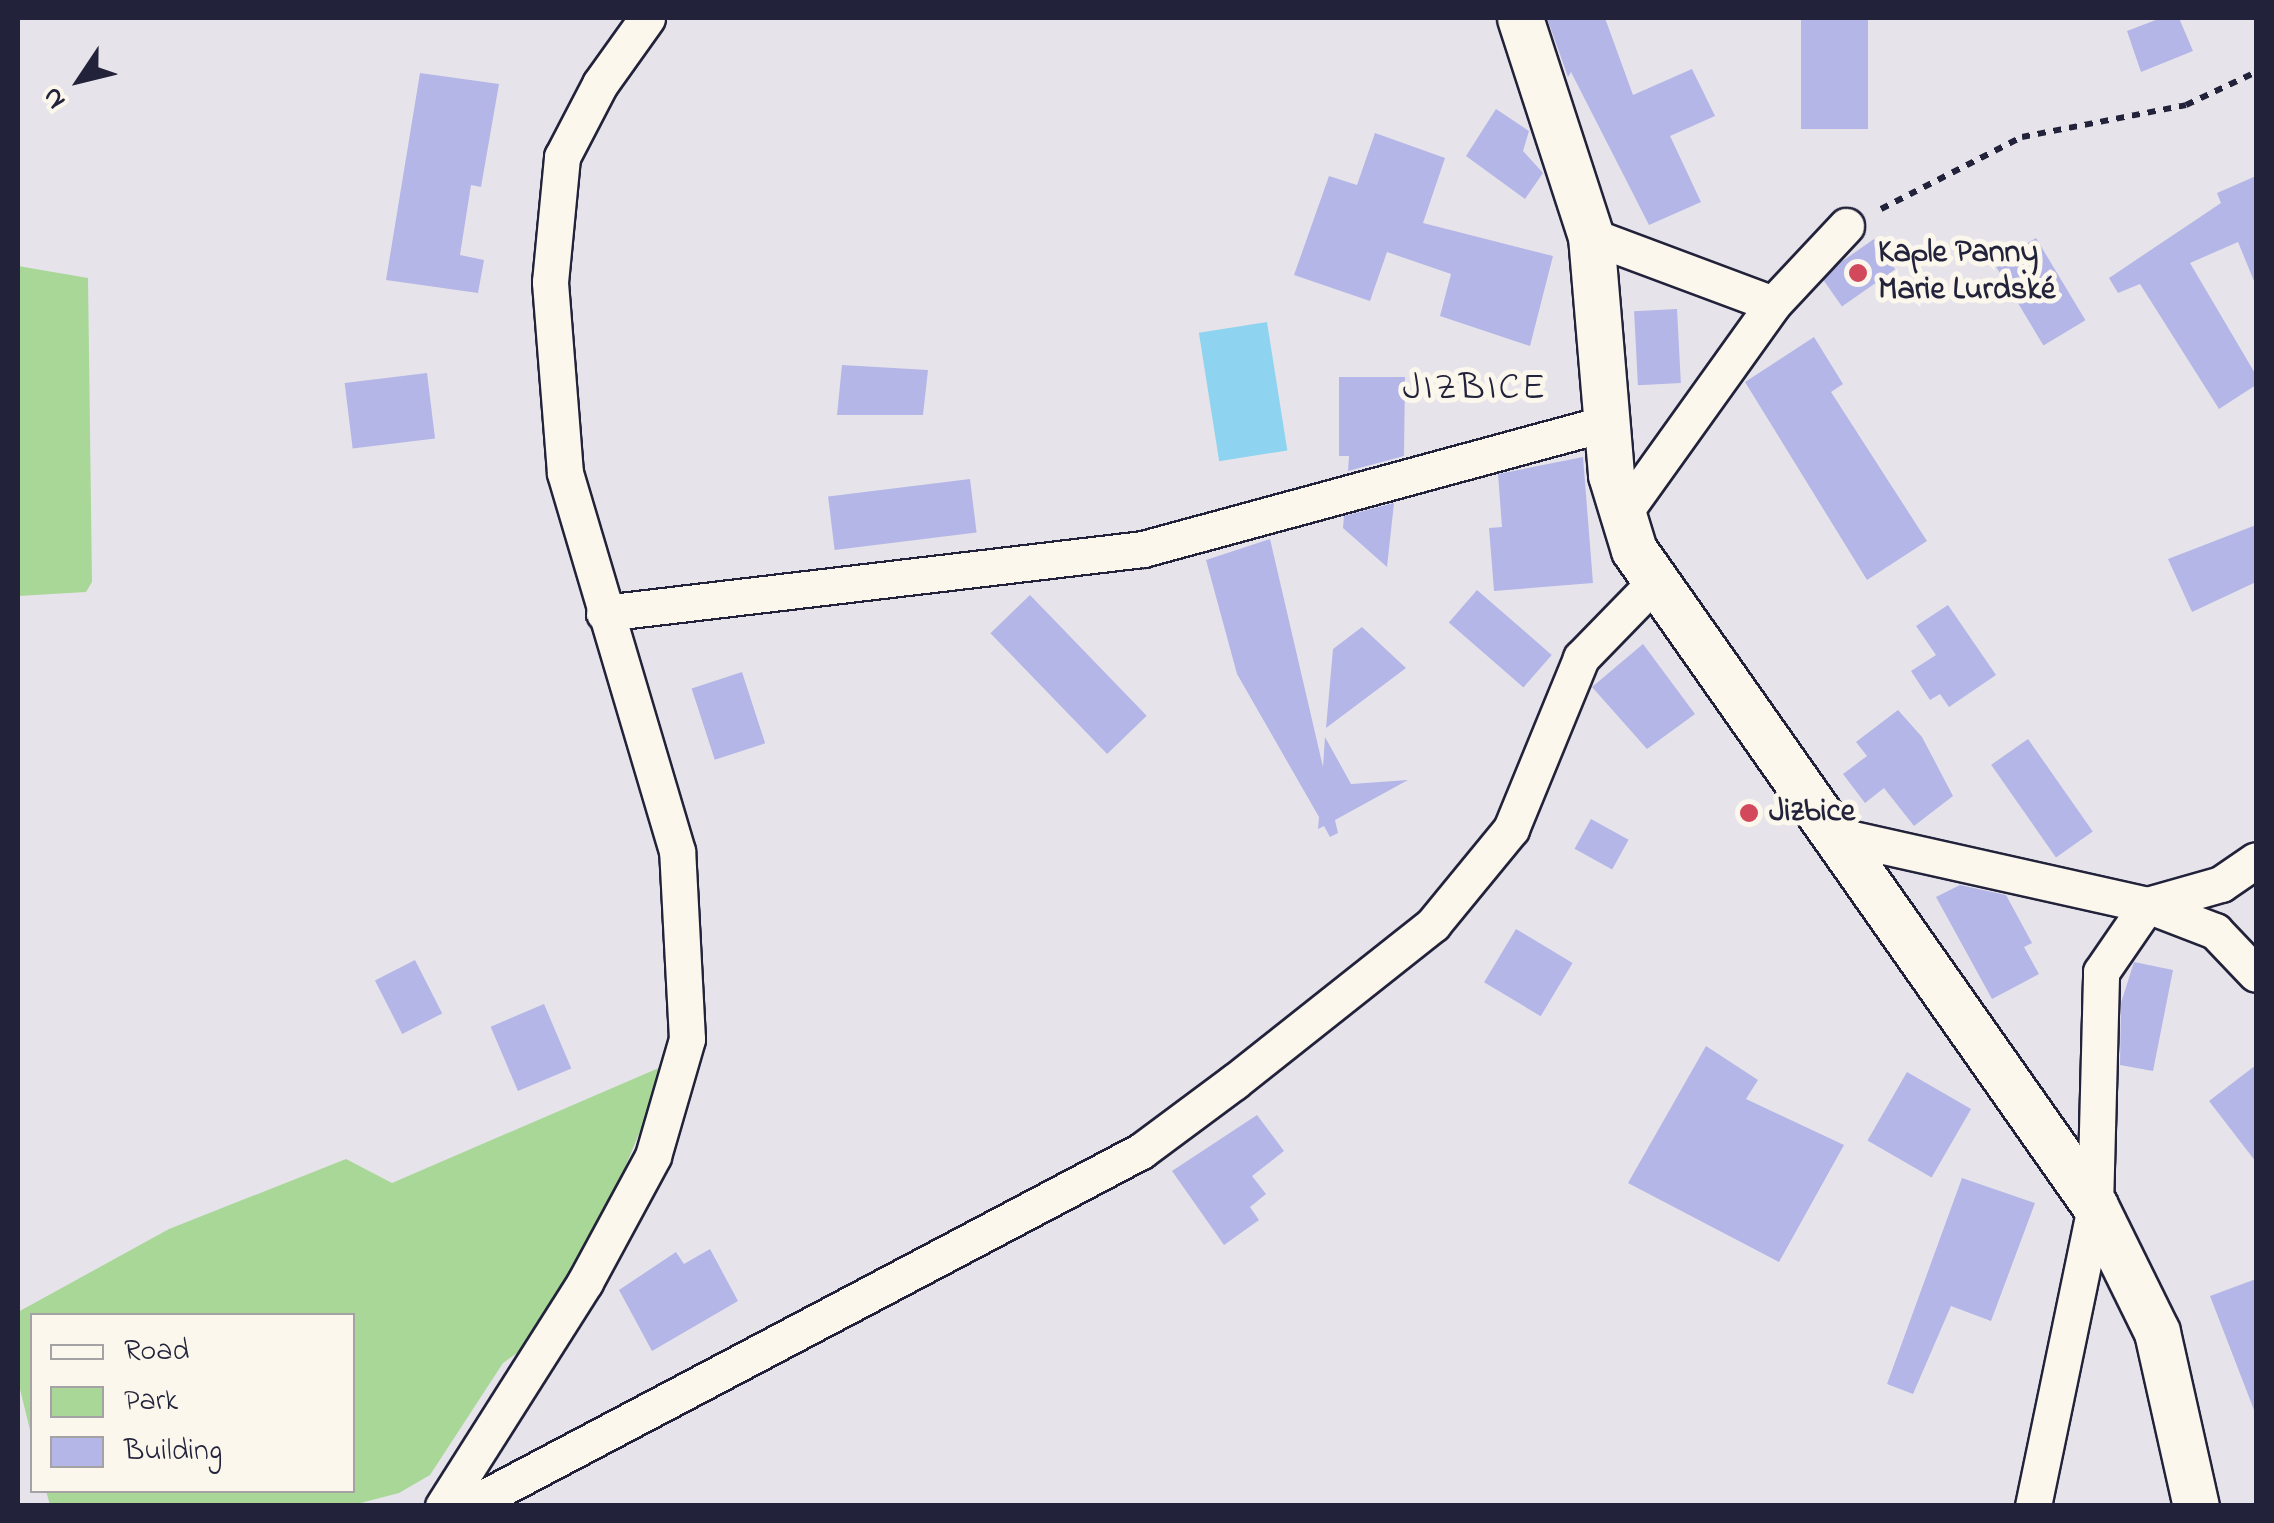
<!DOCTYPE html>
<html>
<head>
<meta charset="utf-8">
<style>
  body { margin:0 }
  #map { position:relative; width:2274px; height:1523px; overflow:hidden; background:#e6e4ea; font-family:"Indie Flower",sans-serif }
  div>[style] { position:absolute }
  .green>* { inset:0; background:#a8d797 }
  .water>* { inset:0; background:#8ed4f0; transform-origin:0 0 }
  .building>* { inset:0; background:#b4b6e7; transform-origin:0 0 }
  .path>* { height:6px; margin-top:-3px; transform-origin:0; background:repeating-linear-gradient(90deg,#22223b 0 8px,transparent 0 16px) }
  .roads { filter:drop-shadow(2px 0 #22223b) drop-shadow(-2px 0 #22223b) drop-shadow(0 2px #22223b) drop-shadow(0 -2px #22223b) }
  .minor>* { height:35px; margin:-17.5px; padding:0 17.5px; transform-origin:17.5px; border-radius:17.5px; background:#fbf7ec }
  .tertiary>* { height:45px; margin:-22.5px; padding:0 22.5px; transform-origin:22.5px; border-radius:22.5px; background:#fbf7ec }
  .dots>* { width:28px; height:28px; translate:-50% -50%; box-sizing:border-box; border:5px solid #fbf7ec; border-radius:50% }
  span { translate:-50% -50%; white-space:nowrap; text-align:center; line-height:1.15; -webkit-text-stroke:10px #fbf7ec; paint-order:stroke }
  .poi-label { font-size:32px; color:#22223b; font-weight:700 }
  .left { translate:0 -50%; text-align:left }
  .quarter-label { font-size:38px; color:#22223b; letter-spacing:2.5px }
  .frame { position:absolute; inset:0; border:20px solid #22223b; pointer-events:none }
  .legend { position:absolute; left:30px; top:1313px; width:325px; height:180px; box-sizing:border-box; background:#fbf7ec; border:2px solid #a4a2a5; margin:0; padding:12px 18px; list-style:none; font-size:30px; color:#22223b }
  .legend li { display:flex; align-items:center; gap:20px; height:50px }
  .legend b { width:50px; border:2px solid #a4a2a5 }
  .north { position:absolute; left:30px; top:30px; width:100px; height:100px; -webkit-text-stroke:8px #fbf7ec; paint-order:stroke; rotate:235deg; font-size:28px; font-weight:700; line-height:40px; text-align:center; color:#22223b }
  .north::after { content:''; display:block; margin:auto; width:35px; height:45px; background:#22223b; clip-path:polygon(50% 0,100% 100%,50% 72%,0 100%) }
</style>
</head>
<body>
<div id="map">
  <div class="green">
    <div style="clip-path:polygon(18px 266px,88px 278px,92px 582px,86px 592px,18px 596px)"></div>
    <div style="clip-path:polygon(668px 1064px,606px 1213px,532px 1342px,503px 1363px,430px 1475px,399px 1493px,349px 1506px,50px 1505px,46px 1491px,352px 1490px,352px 1316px,32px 1316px,32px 1438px,18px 1381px,18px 1312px,169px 1229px,346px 1159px,392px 1183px)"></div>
  </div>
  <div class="water">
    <div style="left:1267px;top:322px;width:130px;height:69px;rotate:81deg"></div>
  </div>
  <div class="building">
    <div style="clip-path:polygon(1547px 18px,1605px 18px,1633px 95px,1692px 69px,1715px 116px,1670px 136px,1701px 202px,1649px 225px,1571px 72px,1568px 77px)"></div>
    <div style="left:1801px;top:18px;width:67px;height:111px"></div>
    <div style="clip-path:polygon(2161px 18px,2179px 18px,2193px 51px,2141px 72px,2127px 31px)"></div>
    <div style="clip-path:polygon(420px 73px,499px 84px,481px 187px,471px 185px,460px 255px,484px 260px,478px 293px,386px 280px)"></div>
    <div style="clip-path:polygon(1496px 109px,1529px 131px,1523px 151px,1543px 173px,1525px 199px,1466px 156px)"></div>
    <div style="clip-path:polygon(1375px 133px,1445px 158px,1423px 223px,1553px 256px,1530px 346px,1440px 316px,1451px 274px,1387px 252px,1370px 301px,1294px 275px,1329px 176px,1357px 185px)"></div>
    <div style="clip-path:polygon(2256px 176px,2256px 286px,2238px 242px,2190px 263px,2256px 375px,2256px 385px,2219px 409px,2140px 284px,2118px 293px,2109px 278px,2221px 203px,2217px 193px)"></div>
    <div style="left:2036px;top:238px;width:96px;height:49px;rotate:59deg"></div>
    <div style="left:1874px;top:239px;width:37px;height:65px;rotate:55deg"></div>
    <div style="left:1677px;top:309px;width:74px;height:43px;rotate:87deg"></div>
    <div style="clip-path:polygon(1814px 337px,1843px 384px,1831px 392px,1927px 541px,1867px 580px,1745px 382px)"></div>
    <div style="clip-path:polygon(842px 365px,928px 370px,923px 415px,837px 415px)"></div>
    <div style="left:427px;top:373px;width:66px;height:83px;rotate:83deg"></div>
    <div style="clip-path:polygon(1339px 377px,1405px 377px,1404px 456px,1348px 471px,1349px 456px,1339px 456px)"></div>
    <div style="clip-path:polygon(1583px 457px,1593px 583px,1494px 591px,1489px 528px,1502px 527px,1498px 474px)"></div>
    <div style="left:970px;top:479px;width:54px;height:143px;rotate:83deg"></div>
    <div style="clip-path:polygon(1394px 503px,1387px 567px,1343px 528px,1344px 516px)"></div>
    <div style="clip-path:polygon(2256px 525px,2256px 582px,2192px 612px,2168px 559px)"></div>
    <div style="clip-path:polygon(1270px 539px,1323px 767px,1325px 737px,1351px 784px,1408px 780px,1335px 820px,1338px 833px,1330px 837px,1324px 826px,1318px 829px,1319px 817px,1237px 674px,1206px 560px)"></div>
    <div style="left:1477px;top:590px;width:99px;height:43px;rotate:41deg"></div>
    <div style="left:1030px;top:595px;width:168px;height:55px;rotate:46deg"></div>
    <div style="clip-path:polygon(1948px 605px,1996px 675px,1949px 707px,1940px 694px,1930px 700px,1911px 671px,1936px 655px,1916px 626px)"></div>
    <div style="clip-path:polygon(1362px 627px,1406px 668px,1326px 728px,1333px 649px)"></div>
    <div style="clip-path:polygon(1643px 644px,1695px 714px,1647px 749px,1592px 687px)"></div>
    <div style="left:742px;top:672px;width:75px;height:53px;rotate:72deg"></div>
    <div style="clip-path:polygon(1898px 710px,1922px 737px,1953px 796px,1914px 826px,1884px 788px,1865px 803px,1843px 774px,1867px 756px,1856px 742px)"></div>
    <div style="left:2028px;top:739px;width:113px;height:45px;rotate:55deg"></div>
    <div style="left:1591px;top:819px;width:43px;height:34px;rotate:29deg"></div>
    <div style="clip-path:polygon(1960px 885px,2006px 895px,2032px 943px,2024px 947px,2039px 974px,1992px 999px,1936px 897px)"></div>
    <div style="left:1516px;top:929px;width:66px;height:62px;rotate:31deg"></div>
    <div style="left:415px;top:960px;width:60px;height:45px;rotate:63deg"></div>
    <div style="clip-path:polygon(2134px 962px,2173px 970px,2153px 1071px,2120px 1065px,2121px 1003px)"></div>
    <div style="left:544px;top:1004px;width:70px;height:58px;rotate:67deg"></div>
    <div style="clip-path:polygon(1706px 1046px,1758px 1080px,1746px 1099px,1844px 1145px,1779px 1262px,1628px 1183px)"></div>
    <div style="clip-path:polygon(2256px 1065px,2256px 1162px,2209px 1101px)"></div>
    <div style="left:1907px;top:1072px;width:74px;height:79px;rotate:30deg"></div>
    <div style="clip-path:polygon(1257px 1115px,1284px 1151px,1252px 1176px,1266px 1194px,1250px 1207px,1259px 1220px,1224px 1245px,1172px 1171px)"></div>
    <div style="clip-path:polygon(1962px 1178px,2035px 1203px,1991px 1321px,1951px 1306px,1913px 1394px,1887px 1384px)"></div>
    <div style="clip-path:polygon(710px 1249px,738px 1301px,652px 1351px,619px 1290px,676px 1252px,684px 1264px)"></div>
    <div style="clip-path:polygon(2256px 1279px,2256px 1410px,2254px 1410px,2210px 1296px)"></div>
  </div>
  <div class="path">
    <div style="left:1881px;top:209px;width:158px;rotate:-27.1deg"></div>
    <div style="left:2022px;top:137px;width:167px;rotate:-11deg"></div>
    <div style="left:2186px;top:105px;width:77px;rotate:-25.2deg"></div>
  </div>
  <div class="roads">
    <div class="minor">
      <div style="left:1591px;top:236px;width:194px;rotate:20.5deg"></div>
      <div style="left:1620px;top:518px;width:263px;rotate:-54.4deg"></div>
      <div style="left:1773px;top:304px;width:107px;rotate:-46.9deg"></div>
      <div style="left:604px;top:613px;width:543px;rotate:-6.77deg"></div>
      <div style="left:1143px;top:549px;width:483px;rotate:-15.2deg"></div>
      <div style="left:1839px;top:836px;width:316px;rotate:12.6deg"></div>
      <div style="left:2147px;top:905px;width:73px;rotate:20.9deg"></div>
      <div style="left:2215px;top:931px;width:59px;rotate:46.4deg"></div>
      <div style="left:443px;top:1506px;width:265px;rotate:-57.6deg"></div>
      <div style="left:585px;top:1282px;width:143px;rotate:-61.6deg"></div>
      <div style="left:653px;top:1156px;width:122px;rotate:-73.8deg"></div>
      <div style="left:687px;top:1039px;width:188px;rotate:-93deg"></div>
      <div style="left:677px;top:851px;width:394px;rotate:-106.5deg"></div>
      <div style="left:565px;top:473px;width:192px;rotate:-94.5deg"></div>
      <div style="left:550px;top:282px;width:126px;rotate:-84.5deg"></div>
      <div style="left:562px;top:157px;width:82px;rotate:-62.5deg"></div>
      <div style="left:600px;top:84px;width:81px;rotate:-54.5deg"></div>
      <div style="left:468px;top:1506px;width:761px;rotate:-27.81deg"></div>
      <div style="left:1141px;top:1151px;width:116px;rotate:-36.6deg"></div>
      <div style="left:1234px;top:1082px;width:254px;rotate:-38.4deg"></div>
      <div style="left:1433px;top:924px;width:123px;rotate:-50.6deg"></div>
      <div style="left:1511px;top:829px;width:185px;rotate:-67.7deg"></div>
      <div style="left:1581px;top:658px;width:103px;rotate:-45.8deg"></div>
      <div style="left:2033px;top:1506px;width:306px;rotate:-78.3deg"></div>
      <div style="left:2095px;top:1206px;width:234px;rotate:-88.5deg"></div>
      <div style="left:2101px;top:972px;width:81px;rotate:-55.5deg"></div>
      <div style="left:2147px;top:905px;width:77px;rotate:-15.8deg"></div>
      <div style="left:2221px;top:884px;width:42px;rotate:-34.4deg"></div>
    </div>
    <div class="tertiary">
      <div style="left:1520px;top:18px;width:229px;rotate:72deg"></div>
      <div style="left:1591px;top:236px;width:240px;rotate:85.2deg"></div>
      <div style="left:1611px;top:475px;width:78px;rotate:73deg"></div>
      <div style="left:1634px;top:550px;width:802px;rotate:54.9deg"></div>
      <div style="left:2095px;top:1206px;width:140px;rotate:63.8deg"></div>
      <div style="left:2157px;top:1332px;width:178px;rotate:77.4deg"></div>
    </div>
  </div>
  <div class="dots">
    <div style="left:1858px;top:273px;background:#d1495b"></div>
    <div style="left:1749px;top:813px;background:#d1495b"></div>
  </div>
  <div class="poi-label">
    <span class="left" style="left:1878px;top:273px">Kaple Panny<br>Marie Lurdské</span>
    <span class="left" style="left:1769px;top:813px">Jizbice</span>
  </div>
  <div class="quarter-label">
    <span style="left:1475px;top:390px">JIZBICE</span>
  </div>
  <div class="frame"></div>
  <ul class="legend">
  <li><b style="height:12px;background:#fbf7ec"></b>Road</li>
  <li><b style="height:28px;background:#a8d797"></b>Park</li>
  <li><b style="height:28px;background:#b4b6e7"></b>Building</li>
  </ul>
  <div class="north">N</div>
</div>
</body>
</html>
